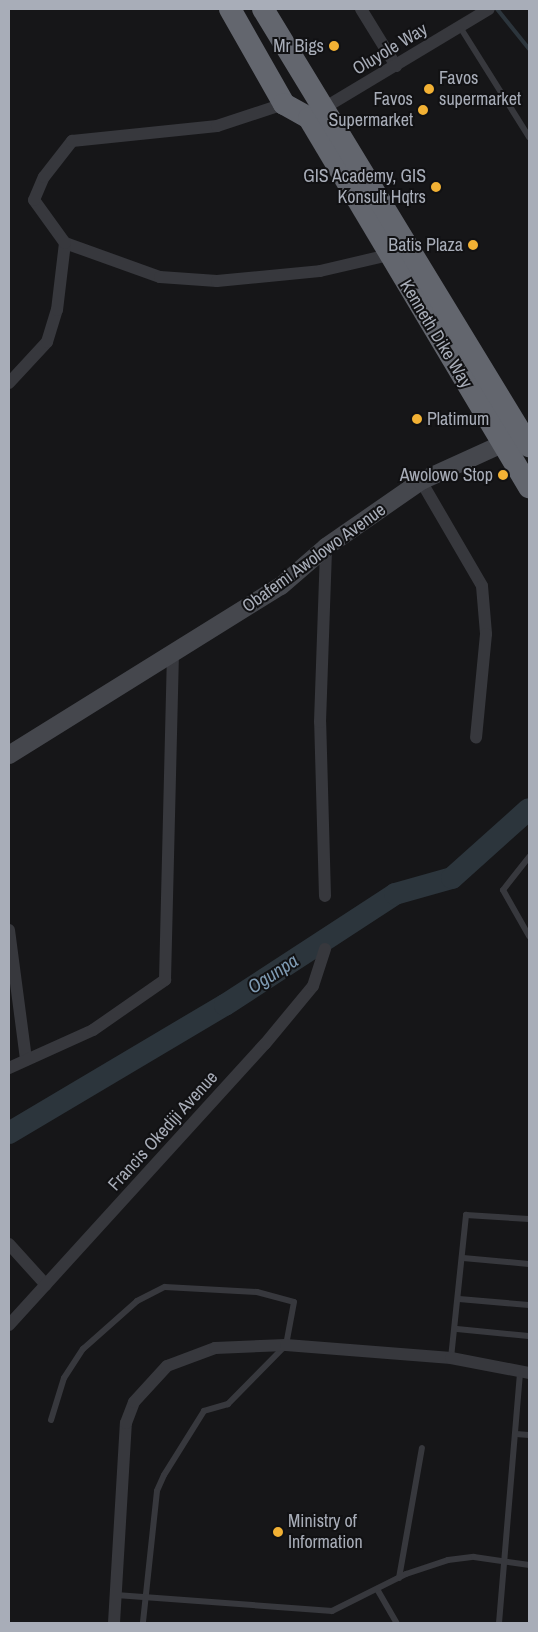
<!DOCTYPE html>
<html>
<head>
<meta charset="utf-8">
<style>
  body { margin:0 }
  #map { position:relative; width:538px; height:1632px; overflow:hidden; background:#161618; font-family:"Archivo Narrow",sans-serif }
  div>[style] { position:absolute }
  .stream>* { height:4px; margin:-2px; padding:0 2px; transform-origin:2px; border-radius:2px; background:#2c353c }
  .river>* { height:22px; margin:-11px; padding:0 11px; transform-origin:11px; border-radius:11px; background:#2c353c }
  .lane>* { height:6px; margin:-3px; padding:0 3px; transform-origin:3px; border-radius:3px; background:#37383d }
  .street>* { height:12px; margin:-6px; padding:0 6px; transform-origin:6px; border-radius:6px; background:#37383d }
  .secondary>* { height:18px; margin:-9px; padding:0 9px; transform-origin:9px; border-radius:9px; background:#45474d }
  .highway>* { height:22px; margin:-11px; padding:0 11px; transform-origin:11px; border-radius:11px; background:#63666e }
  .dots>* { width:14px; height:14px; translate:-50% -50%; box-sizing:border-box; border:2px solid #111113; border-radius:50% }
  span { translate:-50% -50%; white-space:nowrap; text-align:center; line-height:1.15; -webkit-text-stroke:4px #111113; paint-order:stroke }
  .poi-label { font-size:18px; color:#a8adb8 }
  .right { translate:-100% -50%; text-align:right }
  .left { translate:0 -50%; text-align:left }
  .street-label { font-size:18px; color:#a8adb8 }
  .water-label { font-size:19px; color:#7f9bb3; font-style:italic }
  .frame { position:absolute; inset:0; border:10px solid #a8adb8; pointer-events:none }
</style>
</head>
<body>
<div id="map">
  <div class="stream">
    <div style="left:497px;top:9px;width:51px;rotate:51.3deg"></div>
  </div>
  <div class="river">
    <div style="left:9px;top:1133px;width:251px;rotate:-30.7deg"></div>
    <div style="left:225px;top:1005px;width:203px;rotate:-33.1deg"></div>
    <div style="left:395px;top:894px;width:59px;rotate:-15.7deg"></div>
    <div style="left:452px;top:878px;width:103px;rotate:-41.9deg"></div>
  </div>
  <div class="lane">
    <div style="left:460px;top:27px;width:130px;rotate:57.9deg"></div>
    <div style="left:529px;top:857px;width:42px;rotate:128.2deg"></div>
    <div style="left:503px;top:890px;width:53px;rotate:60.5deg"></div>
    <div style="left:463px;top:1258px;width:66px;rotate:5.2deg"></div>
    <div style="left:459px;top:1299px;width:70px;rotate:4.9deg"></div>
    <div style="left:457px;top:1329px;width:72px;rotate:5.6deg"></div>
    <div style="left:451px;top:1358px;width:144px;rotate:-84deg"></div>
    <div style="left:466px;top:1215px;width:63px;rotate:3.6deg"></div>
    <div style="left:51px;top:1420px;width:44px;rotate:-72.8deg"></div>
    <div style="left:64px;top:1378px;width:35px;rotate:-57deg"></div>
    <div style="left:83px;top:1349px;width:72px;rotate:-41.6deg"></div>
    <div style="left:137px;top:1301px;width:31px;rotate:-27deg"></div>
    <div style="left:165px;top:1287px;width:92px;rotate:3.1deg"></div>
    <div style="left:257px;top:1292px;width:38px;rotate:15deg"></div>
    <div style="left:294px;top:1302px;width:44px;rotate:100.5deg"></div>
    <div style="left:286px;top:1345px;width:83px;rotate:134.5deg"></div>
    <div style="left:228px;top:1404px;width:25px;rotate:164deg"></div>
    <div style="left:204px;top:1411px;width:75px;rotate:122deg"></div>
    <div style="left:164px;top:1475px;width:17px;rotate:114deg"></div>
    <div style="left:157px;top:1491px;width:133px;rotate:96.1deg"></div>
    <div style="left:516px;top:1434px;width:13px;rotate:4deg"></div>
    <div style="left:399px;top:1578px;width:132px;rotate:-80deg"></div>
    <div style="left:377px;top:1589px;width:39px;rotate:60deg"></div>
    <div style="left:116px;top:1595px;width:217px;rotate:4.2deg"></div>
    <div style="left:332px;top:1611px;width:83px;rotate:-26.6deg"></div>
    <div style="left:406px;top:1574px;width:44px;rotate:-18.4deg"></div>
    <div style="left:448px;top:1560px;width:26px;rotate:-7deg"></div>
    <div style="left:474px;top:1557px;width:56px;rotate:8.3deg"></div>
    <div style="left:499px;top:1623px;width:253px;rotate:-85.2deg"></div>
  </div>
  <div class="street">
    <div style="left:361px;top:9px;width:67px;rotate:58.4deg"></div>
    <div style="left:319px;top:111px;width:198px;rotate:-31deg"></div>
    <div style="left:65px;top:243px;width:101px;rotate:19.7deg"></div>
    <div style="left:160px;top:277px;width:57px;rotate:4deg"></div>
    <div style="left:217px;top:281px;width:103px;rotate:-5.5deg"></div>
    <div style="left:320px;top:271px;width:71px;rotate:-13.1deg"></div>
    <div style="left:9px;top:383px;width:56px;rotate:-47.2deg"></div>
    <div style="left:47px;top:342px;width:34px;rotate:-73deg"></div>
    <div style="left:57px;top:310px;width:67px;rotate:-83.2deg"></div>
    <div style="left:65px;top:243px;width:53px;rotate:-125.8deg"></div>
    <div style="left:34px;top:200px;width:25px;rotate:-67deg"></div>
    <div style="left:44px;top:177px;width:46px;rotate:-52.1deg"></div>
    <div style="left:72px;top:141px;width:146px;rotate:-5.9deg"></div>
    <div style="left:217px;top:126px;width:71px;rotate:-18.2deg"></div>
    <div style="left:421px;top:481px;width:121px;rotate:59.8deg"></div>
    <div style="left:482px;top:586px;width:48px;rotate:85.2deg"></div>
    <div style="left:486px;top:634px;width:104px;rotate:95.5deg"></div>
    <div style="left:325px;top:896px;width:174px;rotate:-91.6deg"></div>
    <div style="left:320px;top:722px;width:175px;rotate:-88deg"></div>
    <div style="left:9px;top:930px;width:131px;rotate:82.5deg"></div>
    <div style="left:9px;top:1068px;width:92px;rotate:-24.3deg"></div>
    <div style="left:93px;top:1030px;width:88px;rotate:-34.8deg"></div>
    <div style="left:165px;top:980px;width:327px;rotate:-88.6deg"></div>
    <div style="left:9px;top:1244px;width:55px;rotate:47.9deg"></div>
    <div style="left:9px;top:1325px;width:380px;rotate:-47.7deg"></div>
    <div style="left:265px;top:1044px;width:75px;rotate:-50.4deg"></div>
    <div style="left:313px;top:986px;width:39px;rotate:-72deg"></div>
    <div style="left:114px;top:1623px;width:200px;rotate:-86.6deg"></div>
    <div style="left:126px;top:1423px;width:22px;rotate:-69deg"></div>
    <div style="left:134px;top:1402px;width:49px;rotate:-47.5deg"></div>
    <div style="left:167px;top:1366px;width:51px;rotate:-20.6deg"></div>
    <div style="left:215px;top:1348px;width:71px;rotate:-2.4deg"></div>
    <div style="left:286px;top:1345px;width:166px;rotate:4.5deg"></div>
    <div style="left:451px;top:1358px;width:79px;rotate:10.9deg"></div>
  </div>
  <div class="secondary">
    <div style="left:9px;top:755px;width:320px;rotate:-31.9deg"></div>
    <div style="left:281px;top:586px;width:60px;rotate:-40.9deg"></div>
    <div style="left:326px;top:547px;width:116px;rotate:-34.8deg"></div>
    <div style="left:421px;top:481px;width:101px;rotate:-24.5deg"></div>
  </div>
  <div class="highway">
    <div style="left:230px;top:9px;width:109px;rotate:60.4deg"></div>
    <div style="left:284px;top:104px;width:29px;rotate:29deg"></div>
    <div style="left:309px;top:118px;width:430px;rotate:59.2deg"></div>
    <div style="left:263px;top:9px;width:512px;rotate:58.67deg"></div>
  </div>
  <div class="dots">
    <div style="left:334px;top:46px;background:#f2b134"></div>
    <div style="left:429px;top:89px;background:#f2b134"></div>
    <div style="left:423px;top:110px;background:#f2b134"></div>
    <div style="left:436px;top:187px;background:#f2b134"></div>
    <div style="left:473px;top:245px;background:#f2b134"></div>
    <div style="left:417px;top:419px;background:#f2b134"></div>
    <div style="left:503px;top:475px;background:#f2b134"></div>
    <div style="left:278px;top:1532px;background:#f2b134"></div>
  </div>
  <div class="poi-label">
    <span class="right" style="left:324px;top:46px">Mr Bigs</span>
    <span class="left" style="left:439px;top:89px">Favos<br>supermarket</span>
    <span class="right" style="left:413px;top:110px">Favos<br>Supermarket</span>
    <span class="right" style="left:426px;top:187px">GIS Academy, GIS<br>Konsult Hqtrs</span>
    <span class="right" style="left:463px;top:245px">Batis Plaza</span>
    <span class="left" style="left:427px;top:419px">Platimum</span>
    <span class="right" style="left:493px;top:475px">Awolowo Stop</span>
    <span class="left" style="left:288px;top:1532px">Ministry of<br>Information</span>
  </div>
  <div class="street-label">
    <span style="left:390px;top:49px;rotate:-31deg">Oluyole Way</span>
    <span style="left:436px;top:334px;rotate:59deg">Kenneth Dike Way</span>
    <span style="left:314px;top:558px;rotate:-36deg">Obafemi Awolowo Avenue</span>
    <span style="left:163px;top:1131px;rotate:-48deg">Francis Okediji Avenue</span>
  </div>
  <div class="water-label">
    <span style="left:273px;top:974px;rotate:-33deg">Ogunpa</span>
  </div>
  <div class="frame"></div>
</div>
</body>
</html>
